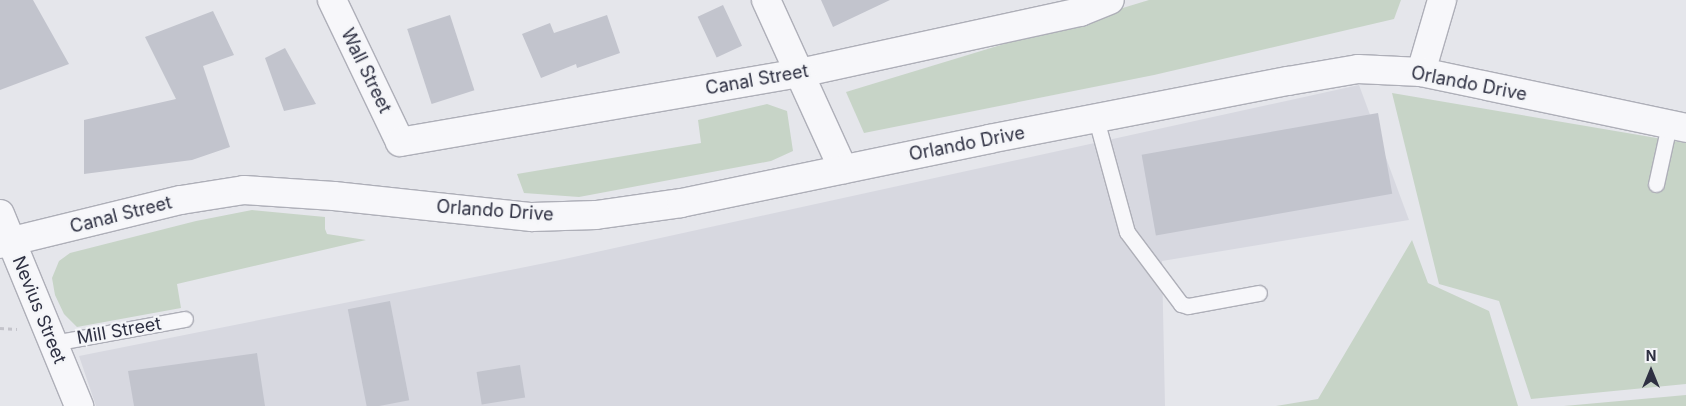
<!DOCTYPE html>
<html>
<head>
<meta charset="utf-8">
<style>
  body { margin:0 }
  #map { position:relative; width:1686px; height:406px; overflow:hidden; background:#e5e6eb; font-family:Inter,sans-serif }
  div>[style] { position:absolute }
  .built>* { inset:0; background:#d7d8e0 }
  .green>* { inset:0; background:#c7d4c7 }
  .building>* { inset:0; background:#c2c4cd; transform-origin:0 0 }
  .path>* { height:3px; margin-top:-1.5px; transform-origin:0; background:repeating-linear-gradient(90deg,#c3c3ca 0 4px,transparent 0 8px) }
  .roads { filter:drop-shadow(1px 0 #aeafb8) drop-shadow(-1px 0 #aeafb8) drop-shadow(0 1px #aeafb8) drop-shadow(0 -1px #aeafb8) }
  .service>* { height:15px; margin:-7.5px; padding:0 7.5px; transform-origin:7.5px; border-radius:7.5px; background:#f7f7fa }
  .minor>* { height:28px; margin:-14px; padding:0 14px; transform-origin:14px; border-radius:14px; background:#f7f7fa }
  span { translate:-50% -50%; white-space:nowrap; text-align:center; line-height:1.15; -webkit-text-stroke:4.5px #f4f5f8; paint-order:stroke }
  .street-label { font-size:18px; color:#2e3042 }
  .north { position:absolute; left:1626px; top:346px; width:50px; height:50px; -webkit-text-stroke:4px #f4f5f8; paint-order:stroke; rotate:0deg; font-size:14px; font-weight:700; line-height:20px; text-align:center; color:#2e3042 }
  .north::after { content:''; display:block; margin:auto; width:18px; height:22px; background:#2e3042; clip-path:polygon(50% 0,100% 100%,50% 72%,0 100%) }
</style>
</head>
<body>
<div id="map">
  <div class="built">
    <div style="clip-path:polygon(1359px 85px,1409px 220px,1162px 261px,1165px 406px,96px 406px,79px 356px,560px 260px)"></div>
  </div>
  <div class="green">
    <div style="clip-path:polygon(1149px 0,1401px 0,1394px 19px,1154px 75px,864px 133px,846px 92px)"></div>
    <div style="clip-path:polygon(1392px 93px,1686px 143px,1686px 384px,1531px 399px,1499px 301px,1439px 284px)"></div>
    <div style="clip-path:polygon(767px 104px,787px 111px,793px 151px,771px 161px,579px 197px,524px 193px,517px 174px,701px 143px,698px 120px)"></div>
    <div style="clip-path:polygon(252px 210px,325px 217px,325px 229px,327px 234px,366px 240px,177px 284px,181px 308px,77px 327px,64px 314px,55px 295px,52px 278px,59px 261px,70px 253px,196px 221px)"></div>
    <div style="clip-path:polygon(1412px 240px,1428px 283px,1489px 311px,1518px 406px,1276px 406px,1318px 399px)"></div>
    <div style="clip-path:polygon(1686px 395px,1686px 406px,1564px 406px)"></div>
  </div>
  <div class="building">
    <div style="clip-path:polygon(0 0,33px 0,69px 64px,0 90px)"></div>
    <div style="clip-path:polygon(821px 0,890px 0,833px 27px)"></div>
    <div style="left:723px;top:5px;width:45px;height:28px;rotate:65deg"></div>
    <div style="clip-path:polygon(213px 11px,234px 55px,203px 66px,230px 147px,192px 160px,84px 174px,84px 120px,176px 99px,145px 37px)"></div>
    <div style="left:450px;top:15px;width:79px;height:45px;rotate:72deg"></div>
    <div style="clip-path:polygon(607px 15px,620px 53px,577px 68px,576px 64px,541px 78px,522px 34px,550px 23px,554px 33px)"></div>
    <div style="clip-path:polygon(285px 48px,316px 104px,284px 111px,265px 58px)"></div>
    <div style="left:1378px;top:113px;width:82px;height:240px;rotate:80deg"></div>
    <div style="left:390px;top:301px;width:101px;height:43px;rotate:79deg"></div>
    <div style="clip-path:polygon(257px 353px,265px 406px,134px 406px,128px 371px)"></div>
    <div style="left:520px;top:365px;width:33px;height:44px;rotate:81deg"></div>
  </div>
  <div class="path">
    <div style="left:0;top:328px;width:17px;rotate:3deg"></div>
  </div>
  <div class="roads">
    <div class="service">
      <div style="left:1096px;top:119px;width:117px;rotate:74.7deg"></div>
      <div style="left:1127px;top:232px;width:90px;rotate:53.1deg"></div>
      <div style="left:1181px;top:304px;width:7px;rotate:16deg"></div>
      <div style="left:1188px;top:306px;width:72px;rotate:-10.4deg"></div>
      <div style="left:1656px;top:184px;width:60px;rotate:-77.6deg"></div>
      <div style="left:53px;top:343px;width:134px;rotate:-10.3deg"></div>
    </div>
    <div class="minor">
      <div style="left:332px;top:0;width:157px;rotate:64.4deg"></div>
      <div style="left:400px;top:142px;width:406px;rotate:-9.8deg"></div>
      <div style="left:800px;top:73px;width:287px;rotate:-12.3deg"></div>
      <div style="left:1080px;top:12px;width:32px;rotate:-22deg"></div>
      <div style="left:766px;top:0;width:186px;rotate:65.5deg"></div>
      <div style="left:1421px;top:72px;width:75px;rotate:-73.7deg"></div>
      <div style="left:0;top:214px;width:208px;rotate:67.6deg"></div>
      <div style="left:0;top:244px;width:186px;rotate:-13.7deg"></div>
      <div style="left:181px;top:200px;width:64px;rotate:-9deg"></div>
      <div style="left:244px;top:190px;width:90px;rotate:3.8deg"></div>
      <div style="left:334px;top:196px;width:199px;rotate:6.1deg"></div>
      <div style="left:532px;top:217px;width:64px;rotate:-1.8deg"></div>
      <div style="left:596px;top:215px;width:86px;rotate:-8deg"></div>
      <div style="left:681px;top:203px;width:315px;rotate:-11.7deg"></div>
      <div style="left:989px;top:139px;width:305px;rotate:-11deg"></div>
      <div style="left:1288px;top:81px;width:71px;rotate:-9.7deg"></div>
      <div style="left:1358px;top:69px;width:63px;rotate:2.7deg"></div>
      <div style="left:1421px;top:72px;width:271px;rotate:11.9deg"></div>
    </div>
  </div>
  <div class="street-label">
    <span style="left:366px;top:71px;rotate:64deg">Wall Street</span>
    <span style="left:757px;top:80px;rotate:-10deg">Canal Street</span>
    <span style="left:1469px;top:84px;rotate:11deg">Orlando Drive</span>
    <span style="left:967px;top:144px;rotate:-11deg">Orlando Drive</span>
    <span style="left:495px;top:211px;rotate:4deg">Orlando Drive</span>
    <span style="left:121px;top:215px;rotate:-14deg">Canal Street</span>
    <span style="left:39px;top:310px;rotate:68deg">Nevius Street</span>
    <span style="left:119px;top:331px;rotate:-10deg">Mill Street</span>
  </div>
  <div class="north">N</div>
</div>
</body>
</html>
